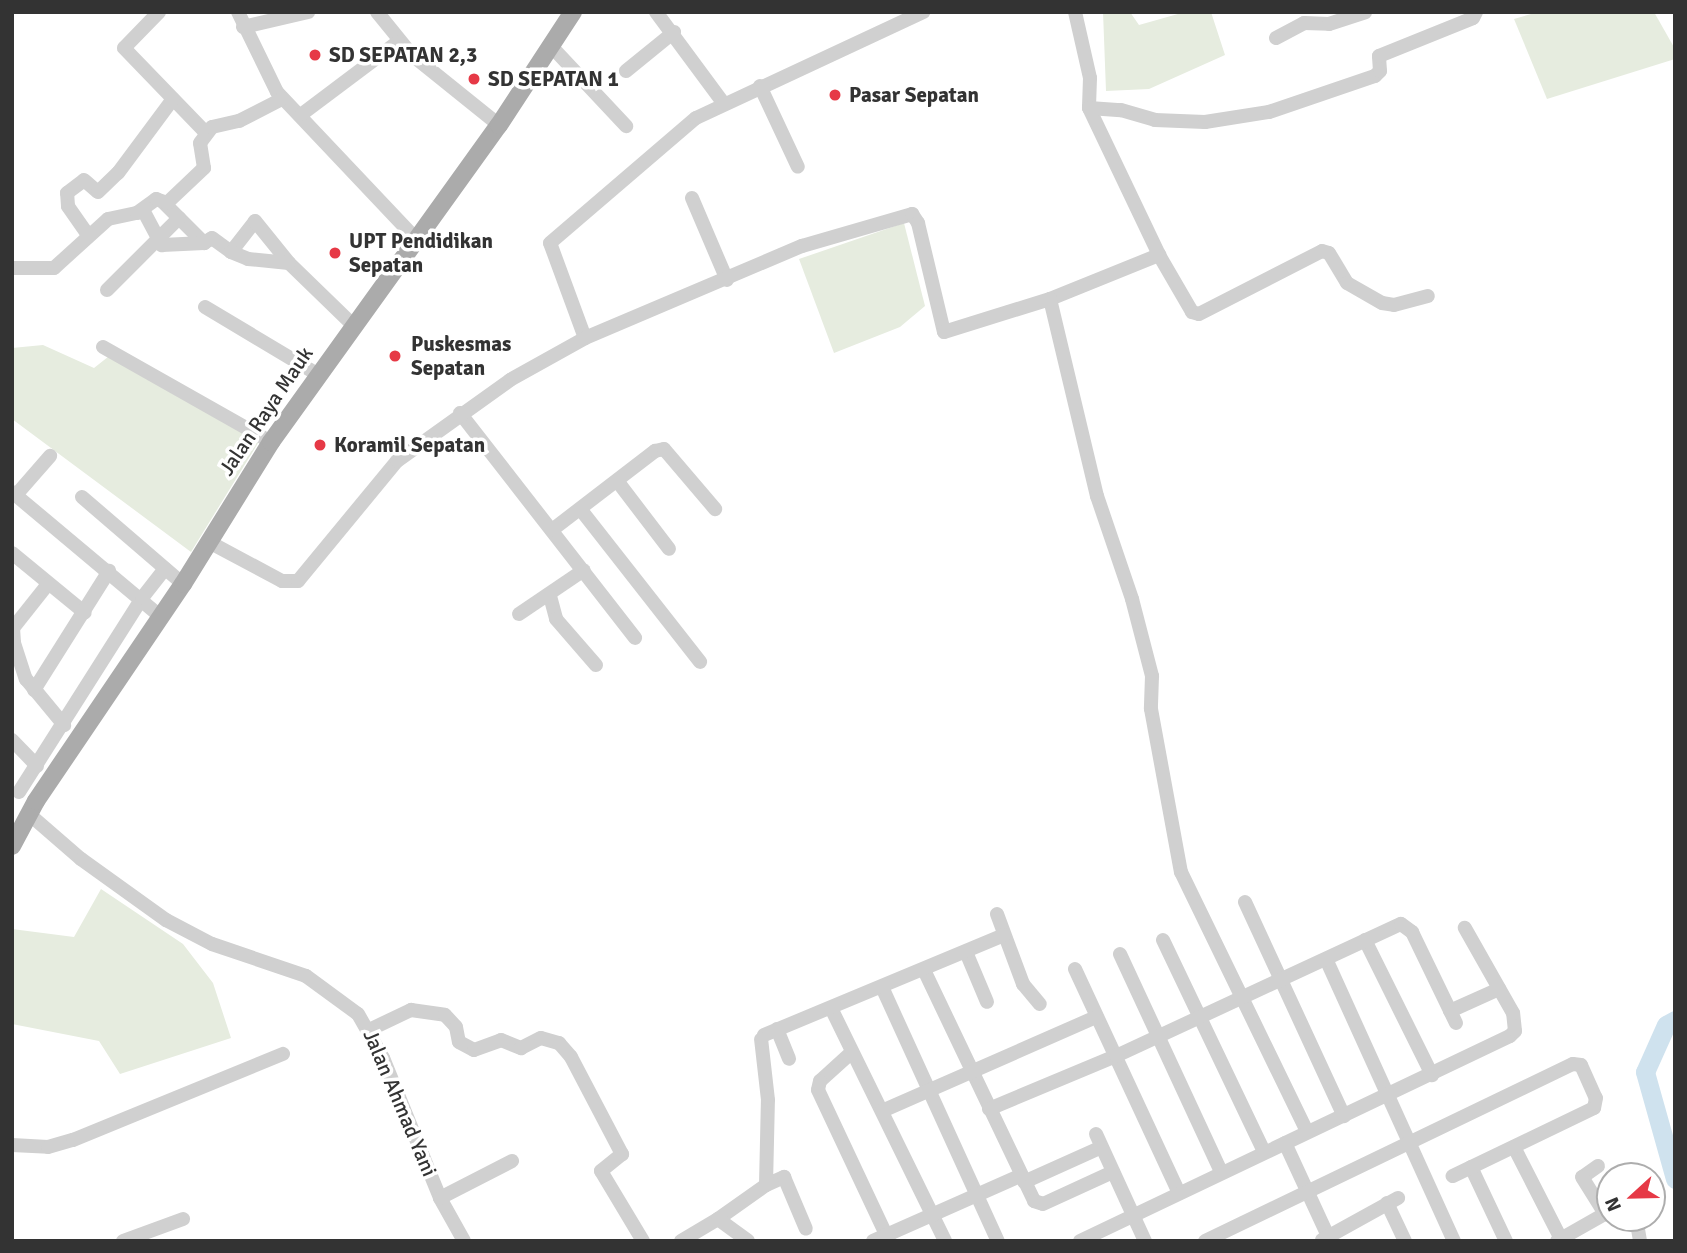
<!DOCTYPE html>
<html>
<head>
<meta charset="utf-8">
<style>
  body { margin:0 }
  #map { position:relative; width:1687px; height:1253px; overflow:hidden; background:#fff; font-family:Signika,sans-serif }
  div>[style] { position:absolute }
  .green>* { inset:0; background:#e6ecdf }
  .river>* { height:19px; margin:-9.5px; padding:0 9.5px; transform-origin:9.5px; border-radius:9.5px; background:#cfe2ee }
  .minor>* { height:14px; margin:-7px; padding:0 7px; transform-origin:7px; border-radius:7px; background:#d0d0d0 }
  .major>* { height:18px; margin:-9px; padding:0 9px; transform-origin:9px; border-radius:9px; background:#ababab }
  .dots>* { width:19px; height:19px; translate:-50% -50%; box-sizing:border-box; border:4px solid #fff; border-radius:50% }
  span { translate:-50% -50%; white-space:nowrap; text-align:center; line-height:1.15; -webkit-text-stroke:7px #fff; paint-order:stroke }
  .poi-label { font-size:21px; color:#333; font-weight:700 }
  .left { translate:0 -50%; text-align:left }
  .street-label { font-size:21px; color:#333 }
  .frame { position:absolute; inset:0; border:14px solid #333; pointer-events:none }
  .north { position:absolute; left:1596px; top:1162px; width:70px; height:70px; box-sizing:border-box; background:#fff; border:2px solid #adadad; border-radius:50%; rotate:248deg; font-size:19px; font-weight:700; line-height:28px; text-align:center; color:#333 }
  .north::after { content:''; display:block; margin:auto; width:24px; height:32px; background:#e63946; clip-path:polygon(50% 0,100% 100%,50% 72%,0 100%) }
</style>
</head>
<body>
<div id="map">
  <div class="green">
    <div style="clip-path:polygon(1103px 12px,1130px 12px,1139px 25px,1185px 12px,1211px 12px,1225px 55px,1149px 89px,1106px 91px)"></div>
    <div style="clip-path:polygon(1538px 12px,1654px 12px,1675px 49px,1675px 59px,1547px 99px,1514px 19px)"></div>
    <div style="clip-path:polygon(904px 223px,925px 306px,900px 327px,834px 353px,799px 259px)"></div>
    <div style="clip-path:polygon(43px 345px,94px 368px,118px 349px,263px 435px,191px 552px,12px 419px,12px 348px)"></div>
    <div style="clip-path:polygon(101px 889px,183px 944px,213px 983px,231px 1038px,120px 1074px,99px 1041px,12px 1024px,12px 929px,74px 937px)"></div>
  </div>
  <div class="river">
    <div style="left:1675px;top:1020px;width:10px;rotate:151deg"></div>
    <div style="left:1666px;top:1025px;width:51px;rotate:114.1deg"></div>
    <div style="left:1645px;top:1072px;width:111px;rotate:74.3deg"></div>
  </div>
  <div class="minor">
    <div style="left:159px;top:12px;width:50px;rotate:134.2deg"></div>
    <div style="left:124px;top:48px;width:118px;rotate:46deg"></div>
    <div style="left:238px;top:12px;width:89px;rotate:64deg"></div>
    <div style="left:277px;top:92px;width:202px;rotate:46.6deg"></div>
    <div style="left:377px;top:12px;width:55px;rotate:50.9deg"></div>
    <div style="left:412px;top:55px;width:112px;rotate:38.8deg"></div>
    <div style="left:656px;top:12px;width:114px;rotate:53.5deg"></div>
    <div style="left:1075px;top:12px;width:68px;rotate:77.2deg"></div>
    <div style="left:1090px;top:78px;width:30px;rotate:92deg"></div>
    <div style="left:1089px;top:108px;width:163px;rotate:64.5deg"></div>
    <div style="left:1159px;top:255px;width:66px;rotate:59.9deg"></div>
    <div style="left:1192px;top:312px;width:7px;rotate:16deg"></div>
    <div style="left:1199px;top:314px;width:138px;rotate:-27.1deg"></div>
    <div style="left:1322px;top:251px;width:7px;rotate:16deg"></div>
    <div style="left:1329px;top:253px;width:35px;rotate:59deg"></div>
    <div style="left:1347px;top:283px;width:40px;rotate:29.7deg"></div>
    <div style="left:1382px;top:303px;width:12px;rotate:9deg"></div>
    <div style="left:1394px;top:305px;width:35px;rotate:-15deg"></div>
    <div style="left:243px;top:27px;width:67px;rotate:-13deg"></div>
    <div style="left:1276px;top:38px;width:32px;rotate:-28deg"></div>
    <div style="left:1304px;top:23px;width:25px;rotate:2deg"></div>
    <div style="left:1329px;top:24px;width:38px;rotate:-18deg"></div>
    <div style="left:551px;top:46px;width:110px;rotate:46.8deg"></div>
    <div style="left:626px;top:71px;width:62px;rotate:-39.1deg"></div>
    <div style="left:760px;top:86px;width:89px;rotate:64.9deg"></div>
    <div style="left:1089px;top:108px;width:32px;rotate:4deg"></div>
    <div style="left:1121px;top:110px;width:35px;rotate:16deg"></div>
    <div style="left:1155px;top:120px;width:50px;rotate:2.3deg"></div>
    <div style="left:1205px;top:122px;width:65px;rotate:-8.9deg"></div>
    <div style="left:1269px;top:112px;width:112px;rotate:-18.8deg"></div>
    <div style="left:1375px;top:76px;width:7px;rotate:-45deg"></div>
    <div style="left:1380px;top:71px;width:15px;rotate:-94deg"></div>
    <div style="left:1379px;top:56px;width:101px;rotate:-22deg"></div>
    <div style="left:1473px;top:18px;width:7px;rotate:-63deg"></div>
    <div style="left:302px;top:114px;width:120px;rotate:-36.9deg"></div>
    <div style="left:692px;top:198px;width:89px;rotate:66.9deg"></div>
    <div style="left:164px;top:203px;width:57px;rotate:45deg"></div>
    <div style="left:204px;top:243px;width:9px;rotate:-32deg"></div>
    <div style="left:212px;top:238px;width:24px;rotate:36deg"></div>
    <div style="left:231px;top:252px;width:39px;rotate:-52deg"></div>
    <div style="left:255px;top:221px;width:54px;rotate:51deg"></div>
    <div style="left:289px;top:263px;width:89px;rotate:44.1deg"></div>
    <div style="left:143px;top:210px;width:40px;rotate:62deg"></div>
    <div style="left:162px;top:245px;width:42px;rotate:-2.7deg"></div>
    <div style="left:88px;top:235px;width:35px;rotate:-125deg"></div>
    <div style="left:68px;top:206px;width:13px;rotate:-94deg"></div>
    <div style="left:67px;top:193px;width:21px;rotate:-37deg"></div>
    <div style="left:84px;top:180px;width:18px;rotate:41deg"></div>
    <div style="left:98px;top:192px;width:28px;rotate:-44deg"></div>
    <div style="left:118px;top:173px;width:92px;rotate:-53.4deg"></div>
    <div style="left:231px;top:252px;width:18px;rotate:22deg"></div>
    <div style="left:248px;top:259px;width:41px;rotate:5.6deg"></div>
    <div style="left:12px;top:268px;width:42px"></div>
    <div style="left:54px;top:268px;width:73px;rotate:-42.2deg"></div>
    <div style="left:108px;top:219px;width:30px;rotate:-12deg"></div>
    <div style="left:137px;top:213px;width:24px;rotate:-36deg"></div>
    <div style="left:156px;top:199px;width:12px;rotate:20deg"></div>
    <div style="left:167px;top:203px;width:51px;rotate:-43.4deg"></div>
    <div style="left:204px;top:168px;width:25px;rotate:-99deg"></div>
    <div style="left:200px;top:143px;width:20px;rotate:-53deg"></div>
    <div style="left:212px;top:127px;width:28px;rotate:-13deg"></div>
    <div style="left:239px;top:121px;width:48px;rotate:-27.1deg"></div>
    <div style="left:107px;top:290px;width:102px;rotate:-45deg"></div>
    <div style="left:1050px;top:299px;width:118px;rotate:-22deg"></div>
    <div style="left:205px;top:307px;width:131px;rotate:30.9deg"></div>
    <div style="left:585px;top:338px;width:101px;rotate:-110.2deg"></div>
    <div style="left:550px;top:243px;width:192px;rotate:-40.6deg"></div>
    <div style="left:696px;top:118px;width:251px;rotate:-25deg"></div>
    <div style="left:103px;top:347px;width:193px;rotate:29.5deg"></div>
    <div style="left:460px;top:413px;width:285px;rotate:52.1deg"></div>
    <div style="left:618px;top:482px;width:84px;rotate:52.7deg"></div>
    <div style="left:12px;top:492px;width:194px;rotate:40deg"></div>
    <div style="left:16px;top:495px;width:52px;rotate:-48.9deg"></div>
    <div style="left:82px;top:497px;width:133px;rotate:40.7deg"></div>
    <div style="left:581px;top:510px;width:193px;rotate:51.9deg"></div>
    <div style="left:552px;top:530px;width:130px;rotate:-37.5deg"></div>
    <div style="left:655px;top:451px;width:9px;rotate:-13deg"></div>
    <div style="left:664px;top:449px;width:79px;rotate:49.6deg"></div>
    <div style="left:209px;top:542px;width:83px;rotate:28.1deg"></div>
    <div style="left:282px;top:581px;width:16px"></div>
    <div style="left:298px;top:581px;width:156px;rotate:-50.5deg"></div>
    <div style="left:397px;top:461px;width:139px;rotate:-35.6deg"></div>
    <div style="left:510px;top:380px;width:86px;rotate:-29.2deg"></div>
    <div style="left:585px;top:338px;width:236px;rotate:-23deg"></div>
    <div style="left:802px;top:246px;width:115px;rotate:-16.2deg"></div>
    <div style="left:912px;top:214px;width:11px;rotate:56deg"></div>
    <div style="left:918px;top:223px;width:112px;rotate:76.6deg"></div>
    <div style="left:944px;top:332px;width:111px;rotate:-17.3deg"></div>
    <div style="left:1050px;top:299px;width:203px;rotate:76.6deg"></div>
    <div style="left:1097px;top:496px;width:109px;rotate:71.2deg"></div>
    <div style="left:1132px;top:599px;width:80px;rotate:75.4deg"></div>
    <div style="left:1152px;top:676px;width:33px;rotate:92deg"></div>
    <div style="left:1151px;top:709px;width:166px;rotate:79.6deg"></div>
    <div style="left:1181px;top:872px;width:289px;rotate:64.1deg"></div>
    <div style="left:12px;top:553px;width:94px;rotate:39.4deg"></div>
    <div style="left:48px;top:584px;width:56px;rotate:128.5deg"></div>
    <div style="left:13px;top:628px;width:15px;rotate:86deg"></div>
    <div style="left:14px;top:643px;width:38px;rotate:72deg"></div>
    <div style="left:26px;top:679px;width:60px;rotate:50.4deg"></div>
    <div style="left:550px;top:596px;width:24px;rotate:75deg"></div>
    <div style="left:556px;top:619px;width:61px;rotate:49deg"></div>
    <div style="left:519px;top:614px;width:78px;rotate:-34.1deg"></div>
    <div style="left:34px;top:690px;width:141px;rotate:-57.8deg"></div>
    <div style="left:12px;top:740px;width:36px;rotate:46deg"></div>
    <div style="left:19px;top:792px;width:230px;rotate:-57.6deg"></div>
    <div style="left:142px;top:598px;width:37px;rotate:-52deg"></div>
    <div style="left:29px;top:814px;width:69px;rotate:40.9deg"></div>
    <div style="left:81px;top:859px;width:105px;rotate:35.7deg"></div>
    <div style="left:166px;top:920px;width:52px;rotate:27.6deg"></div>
    <div style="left:212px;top:944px;width:99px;rotate:18.8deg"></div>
    <div style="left:306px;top:976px;width:64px;rotate:36.2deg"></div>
    <div style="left:358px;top:1014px;width:51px;rotate:60.4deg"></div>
    <div style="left:383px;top:1058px;width:151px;rotate:67.8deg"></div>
    <div style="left:440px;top:1198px;width:49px;rotate:60.8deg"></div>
    <div style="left:1245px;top:902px;width:236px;rotate:65.2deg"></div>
    <div style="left:997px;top:914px;width:75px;rotate:69.6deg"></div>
    <div style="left:1023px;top:984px;width:26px;rotate:50deg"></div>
    <div style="left:1163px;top:940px;width:235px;rotate:64.5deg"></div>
    <div style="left:1365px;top:940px;width:151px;rotate:63.6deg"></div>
    <div style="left:966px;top:952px;width:54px;rotate:67.2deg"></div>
    <div style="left:1120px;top:954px;width:240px;rotate:65.1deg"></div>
    <div style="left:1326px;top:959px;width:310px;rotate:65.6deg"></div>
    <div style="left:1075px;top:969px;width:247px;rotate:65.1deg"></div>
    <div style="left:924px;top:970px;width:256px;rotate:64.5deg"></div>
    <div style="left:1034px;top:1201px;width:9px;rotate:18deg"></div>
    <div style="left:1043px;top:1204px;width:77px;rotate:-24.6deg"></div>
    <div style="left:882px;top:987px;width:279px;rotate:65.5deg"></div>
    <div style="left:831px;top:1008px;width:259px;rotate:63.9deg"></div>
    <div style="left:1450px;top:1011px;width:54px;rotate:-24.2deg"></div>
    <div style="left:777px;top:1029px;width:32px;rotate:68deg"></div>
    <div style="left:369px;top:1030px;width:47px;rotate:-25.5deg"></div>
    <div style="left:411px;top:1010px;width:34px;rotate:8deg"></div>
    <div style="left:445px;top:1015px;width:16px;rotate:47deg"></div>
    <div style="left:456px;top:1027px;width:15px;rotate:79deg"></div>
    <div style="left:459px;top:1042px;width:17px;rotate:28deg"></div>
    <div style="left:474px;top:1050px;width:29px;rotate:-20deg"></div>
    <div style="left:501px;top:1040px;width:22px;rotate:22deg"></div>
    <div style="left:521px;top:1048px;width:22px;rotate:-27deg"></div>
    <div style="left:541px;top:1038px;width:19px;rotate:16deg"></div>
    <div style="left:559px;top:1043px;width:18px;rotate:49deg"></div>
    <div style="left:571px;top:1057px;width:110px;rotate:62.3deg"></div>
    <div style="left:622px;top:1154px;width:27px;rotate:141deg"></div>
    <div style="left:601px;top:1171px;width:82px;rotate:59deg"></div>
    <div style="left:764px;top:1035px;width:260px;rotate:-22.6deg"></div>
    <div style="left:852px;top:1052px;width:43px;rotate:137.8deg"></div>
    <div style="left:820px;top:1081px;width:9px;rotate:103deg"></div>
    <div style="left:818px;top:1090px;width:167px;rotate:64.8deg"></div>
    <div style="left:989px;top:1109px;width:138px;rotate:-22.7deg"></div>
    <div style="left:1116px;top:1056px;width:314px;rotate:-24.9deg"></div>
    <div style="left:1401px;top:924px;width:14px;rotate:36deg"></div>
    <div style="left:1412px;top:932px;width:101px;rotate:64.2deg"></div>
    <div style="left:882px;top:1111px;width:234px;rotate:-23.7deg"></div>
    <div style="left:1096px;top:1134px;width:118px;rotate:65.4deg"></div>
    <div style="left:1285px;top:1143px;width:102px;rotate:65.2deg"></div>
    <div style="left:12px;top:1145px;width:36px;rotate:3deg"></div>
    <div style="left:48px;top:1147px;width:26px;rotate:-16deg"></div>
    <div style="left:73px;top:1140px;width:227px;rotate:-22.3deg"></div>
    <div style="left:1514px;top:1147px;width:103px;rotate:62.9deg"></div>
    <div style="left:1598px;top:1166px;width:19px;rotate:145deg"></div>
    <div style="left:1582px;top:1177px;width:44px;rotate:58.1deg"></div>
    <div style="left:1471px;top:1167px;width:82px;rotate:64.7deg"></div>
    <div style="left:1024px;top:1182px;width:85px;rotate:-24.2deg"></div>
    <div style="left:766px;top:1185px;width:20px;rotate:-24deg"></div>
    <div style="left:784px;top:1177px;width:56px;rotate:67.1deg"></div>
    <div style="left:440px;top:1198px;width:81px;rotate:-27.2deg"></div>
    <div style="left:1387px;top:1203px;width:42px;rotate:64.7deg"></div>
    <div style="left:1636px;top:1218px;width:23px;rotate:80deg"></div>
    <div style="left:718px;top:1219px;width:59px;rotate:-35.3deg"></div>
    <div style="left:766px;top:1185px;width:85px;rotate:-88.7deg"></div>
    <div style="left:768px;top:1100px;width:61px;rotate:-96.5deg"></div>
    <div style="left:1322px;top:1240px;width:87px;rotate:-28.9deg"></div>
    <div style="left:123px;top:1241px;width:64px;rotate:-20.1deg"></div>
    <div style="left:681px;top:1241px;width:43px;rotate:-30.7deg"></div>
    <div style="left:718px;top:1219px;width:37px;rotate:36deg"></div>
    <div style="left:873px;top:1241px;width:161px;rotate:-23.9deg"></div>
    <div style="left:1080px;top:1241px;width:476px;rotate:-25.5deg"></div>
    <div style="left:1510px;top:1036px;width:7px;rotate:-45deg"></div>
    <div style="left:1515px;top:1031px;width:18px;rotate:-96deg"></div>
    <div style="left:1513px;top:1013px;width:98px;rotate:-119.5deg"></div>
    <div style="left:1205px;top:1241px;width:408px;rotate:-25.7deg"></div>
    <div style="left:1573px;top:1064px;width:8px;rotate:7deg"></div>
    <div style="left:1581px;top:1065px;width:36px;rotate:66deg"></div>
    <div style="left:1596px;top:1098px;width:10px;rotate:101deg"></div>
    <div style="left:1594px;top:1108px;width:157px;rotate:154.3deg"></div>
    <div style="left:1557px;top:1241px;width:61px;rotate:-29.5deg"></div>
  </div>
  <div class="major">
    <div style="left:12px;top:846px;width:51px;rotate:-61.9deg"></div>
    <div style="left:36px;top:801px;width:262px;rotate:-55.9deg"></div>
    <div style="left:183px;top:584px;width:167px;rotate:-58.2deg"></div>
    <div style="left:271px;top:442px;width:390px;rotate:-54.3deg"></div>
    <div style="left:499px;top:125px;width:135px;rotate:-56.8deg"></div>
  </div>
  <div class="dots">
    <div style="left:315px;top:55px;background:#e63946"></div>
    <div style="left:474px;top:79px;background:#e63946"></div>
    <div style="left:835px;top:95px;background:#e63946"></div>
    <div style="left:335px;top:253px;background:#e63946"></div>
    <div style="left:395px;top:356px;background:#e63946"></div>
    <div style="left:320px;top:445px;background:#e63946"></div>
  </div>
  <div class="poi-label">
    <span class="left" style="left:329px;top:55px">SD SEPATAN 2,3</span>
    <span class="left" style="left:488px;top:79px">SD SEPATAN 1</span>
    <span class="left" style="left:849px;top:95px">Pasar Sepatan</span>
    <span class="left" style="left:349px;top:253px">UPT Pendidikan<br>Sepatan</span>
    <span class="left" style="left:411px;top:356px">Puskesmas<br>Sepatan</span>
    <span class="left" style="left:334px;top:445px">Koramil Sepatan</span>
  </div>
  <div class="street-label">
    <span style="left:266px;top:411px;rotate:-56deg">Jalan Raya Mauk</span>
    <span style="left:400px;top:1103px;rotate:67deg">Jalan Ahmad Yani</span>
  </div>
  <div class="frame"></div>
  <div class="north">N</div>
</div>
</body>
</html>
